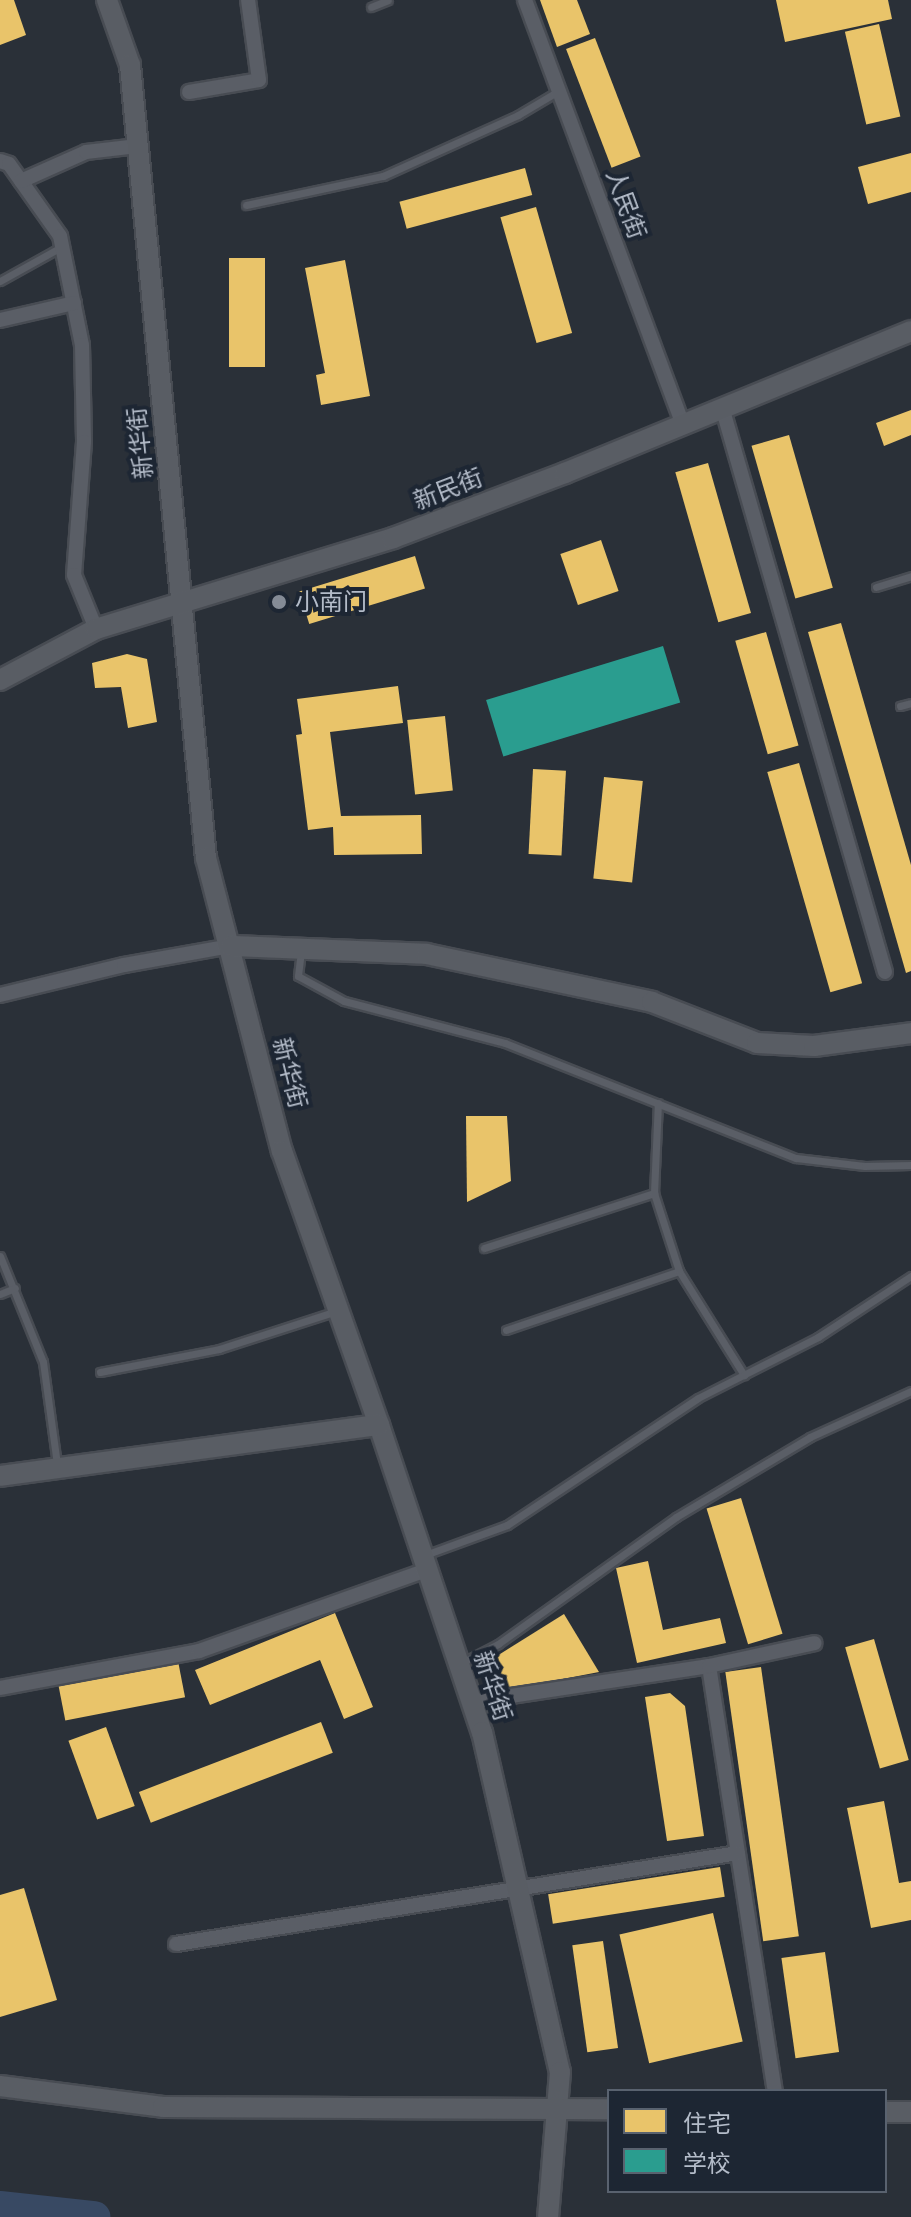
<!DOCTYPE html>
<html>
<head>
<meta charset="utf-8">
<style>
  body { margin:0 }
  #map { position:relative; width:911px; height:2217px; overflow:hidden; background:#2a3038; font-family:"PT Sans Narrow","Noto Sans SC",sans-serif }
  div>[style] { position:absolute }
  .homes>* { inset:0; background:#e9c46a; transform-origin:0 0 }
  .schools>* { inset:0; background:#2a9d8f; transform-origin:0 0 }
  .river>* { height:32px; margin:-16px; padding:0 16px; transform-origin:16px; border-radius:16px; background:#384963 }
  .roads { filter:drop-shadow(2px 0 #484c53) drop-shadow(-2px 0 #484c53) drop-shadow(0 2px #484c53) drop-shadow(0 -2px #484c53) }
  .lane>* { height:7px; margin:-3.5px; padding:0 3.5px; transform-origin:3.5px; border-radius:3.5px; background:#5a5e66 }
  .street>* { height:14px; margin:-7px; padding:0 7px; transform-origin:7px; border-radius:7px; background:#5a5e66 }
  .secondary>* { height:20px; margin:-10px; padding:0 10px; transform-origin:10px; border-radius:10px; background:#595d64 }
  .dots>* { width:22px; height:22px; translate:-50% -50%; box-sizing:border-box; border:4px solid #1d2633; border-radius:50% }
  span { translate:-50% -50%; white-space:nowrap; text-align:center; line-height:1.15; -webkit-text-stroke:8px #1d2633; paint-order:stroke }
  .street-label { font-size:24px; color:#b4bcc9 }
  .poi-label { font-size:24px; color:#b4bcc9 }
  .left { translate:0 -50%; text-align:left }
  .legend { position:absolute; left:607px; top:2089px; width:280px; height:104px; box-sizing:border-box; background:#1d2633; border:2px solid #59626f; margin:0; padding:10px 14px; list-style:none; font-size:24px; color:#b4bcc9 }
  .legend li { display:flex; align-items:center; gap:16px; height:40px }
  .legend b { width:40px; border:2px solid #59626f }
</style>
</head>
<body>
<div id="map">
  <div class="homes">
    <div style="clip-path:polygon(0 0,14px 0,26px 35px,0 45px)"></div>
    <div style="clip-path:polygon(540px 0,577px 0,590px 34px,557px 47px)"></div>
    <div style="clip-path:polygon(776px 0,888px 0,892px 19px,785px 42px)"></div>
    <div style="left:879px;top:24px;width:95px;height:35px;rotate:77deg"></div>
    <div style="left:595px;top:38px;width:127px;height:31px;rotate:69deg"></div>
    <div style="clip-path:polygon(911px 153px,911px 192px,868px 204px,858px 167px)"></div>
    <div style="left:525px;top:168px;width:28px;height:130px;rotate:75deg"></div>
    <div style="left:536px;top:207px;width:131px;height:37px;rotate:74deg"></div>
    <div style="left:229px;top:258px;width:36px;height:109px"></div>
    <div style="clip-path:polygon(345px 260px,370px 396px,321px 405px,316px 375px,325px 373px,305px 268px)"></div>
    <div style="clip-path:polygon(911px 410px,911px 435px,884px 446px,876px 423px)"></div>
    <div style="left:789px;top:435px;width:159px;height:39px;rotate:74deg"></div>
    <div style="left:708px;top:463px;width:156px;height:34px;rotate:74deg"></div>
    <div style="left:601px;top:540px;width:54px;height:43px;rotate:71deg"></div>
    <div style="left:415px;top:556px;width:34px;height:121px;rotate:73deg"></div>
    <div style="clip-path:polygon(841px 623px,911px 865px,911px 971px,906px 973px,808px 632px)"></div>
    <div style="left:766px;top:632px;width:118px;height:32px;rotate:74deg"></div>
    <div style="clip-path:polygon(127px 654px,147px 659px,157px 722px,128px 728px,121px 687px,95px 688px,92px 663px)"></div>
    <div style="clip-path:polygon(398px 686px,403px 723px,330px 732px,341px 816px,421px 815px,422px 854px,334px 855px,333px 827px,308px 830px,296px 735px,302px 734px,297px 699px)"></div>
    <div style="left:445px;top:716px;width:75px;height:38px;rotate:84deg"></div>
    <div style="left:799px;top:763px;width:229px;height:33px;rotate:74deg"></div>
    <div style="left:533px;top:769px;width:33px;height:85px;rotate:3deg"></div>
    <div style="left:604px;top:777px;width:39px;height:102px;rotate:6deg"></div>
    <div style="clip-path:polygon(466px 1116px,507px 1116px,511px 1181px,467px 1202px)"></div>
    <div style="left:741px;top:1498px;width:142px;height:36px;rotate:73deg"></div>
    <div style="clip-path:polygon(648px 1561px,663px 1630px,720px 1618px,726px 1643px,637px 1663px,616px 1568px)"></div>
    <div style="clip-path:polygon(335px 1613px,373px 1707px,344px 1719px,320px 1660px,210px 1705px,195px 1670px)"></div>
    <div style="clip-path:polygon(564px 1614px,599px 1672px,506px 1690px,494px 1686px,481px 1666px)"></div>
    <div style="left:874px;top:1639px;width:126px;height:30px;rotate:74deg"></div>
    <div style="left:178px;top:1661px;width:37px;height:122px;rotate:79deg"></div>
    <div style="left:761px;top:1667px;width:272px;height:36px;rotate:82deg"></div>
    <div style="clip-path:polygon(670px 1693px,685px 1706px,704px 1836px,667px 1841px,645px 1697px)"></div>
    <div style="left:321px;top:1722px;width:33px;height:195px;rotate:69deg"></div>
    <div style="left:106px;top:1727px;width:84px;height:40px;rotate:70deg"></div>
    <div style="clip-path:polygon(884px 1801px,899px 1883px,911px 1881px,911px 1920px,871px 1928px,847px 1808px)"></div>
    <div style="left:720px;top:1867px;width:30px;height:174px;rotate:81deg"></div>
    <div style="clip-path:polygon(24px 1888px,57px 2000px,0 2017px,0 1895px)"></div>
    <div style="left:713px;top:1913px;width:132px;height:96px;rotate:77deg"></div>
    <div style="left:603px;top:1941px;width:108px;height:31px;rotate:82deg"></div>
    <div style="left:825px;top:1952px;width:101px;height:44px;rotate:82deg"></div>
  </div>
  <div class="schools">
    <div style="left:663px;top:646px;width:59px;height:185px;rotate:73deg"></div>
  </div>
  <div class="river">
    <div style="left:0;top:2207px;width:95px;rotate:6.1deg"></div>
  </div>
  <div class="roads">
    <div class="lane">
      <div style="left:371px;top:7px;width:18px;rotate:-22deg"></div>
      <div style="left:246px;top:205px;width:140px;rotate:-12deg"></div>
      <div style="left:383px;top:176px;width:148px;rotate:-24.3deg"></div>
      <div style="left:518px;top:115px;width:49px;rotate:-30.8deg"></div>
      <div style="left:0;top:281px;width:70px;rotate:-29.1deg"></div>
      <div style="left:876px;top:587px;width:37px;rotate:-17deg"></div>
      <div style="left:900px;top:706px;width:11px;rotate:-15deg"></div>
      <div style="left:301px;top:951px;width:25px;rotate:97deg"></div>
      <div style="left:298px;top:976px;width:52px;rotate:28.5deg"></div>
      <div style="left:344px;top:1001px;width:166px;rotate:14.6deg"></div>
      <div style="left:505px;top:1043px;width:313px;rotate:21.6deg"></div>
      <div style="left:796px;top:1158px;width:69px;rotate:6.6deg"></div>
      <div style="left:865px;top:1166px;width:46px;rotate:-1.2deg"></div>
      <div style="left:484px;top:1248px;width:179px;rotate:-17.9deg"></div>
      <div style="left:654px;top:1193px;width:90px;rotate:-87.5deg"></div>
      <div style="left:0;top:1256px;width:114px;rotate:67.9deg"></div>
      <div style="left:43px;top:1362px;width:103px;rotate:82.2deg"></div>
      <div style="left:679px;top:1271px;width:123px;rotate:58deg"></div>
      <div style="left:0;top:1294px;width:16px;rotate:-22deg"></div>
      <div style="left:506px;top:1330px;width:183px;rotate:-18.8deg"></div>
      <div style="left:679px;top:1271px;width:82px;rotate:-107.8deg"></div>
      <div style="left:100px;top:1372px;width:121px;rotate:-10.9deg"></div>
      <div style="left:219px;top:1349px;width:124px;rotate:-17.9deg"></div>
      <div style="left:425px;top:1555px;width:87px;rotate:-20.1deg"></div>
      <div style="left:507px;top:1525px;width:229px;rotate:-33.6deg"></div>
      <div style="left:698px;top:1398px;width:135px;rotate:-26.9deg"></div>
      <div style="left:818px;top:1337px;width:111px;rotate:-33.3deg"></div>
      <div style="left:461px;top:1663px;width:42px;rotate:-27.2deg"></div>
      <div style="left:498px;top:1644px;width:219px;rotate:-35.5deg"></div>
      <div style="left:676px;top:1517px;width:156px;rotate:-30.8deg"></div>
      <div style="left:810px;top:1437px;width:111px;rotate:-24.5deg"></div>
    </div>
    <div class="street">
      <div style="left:525px;top:0;width:451px;rotate:69.6deg"></div>
      <div style="left:189px;top:92px;width:71px;rotate:-9.7deg"></div>
      <div style="left:259px;top:80px;width:81px;rotate:-97.8deg"></div>
      <div style="left:0;top:161px;width:9px;rotate:18deg"></div>
      <div style="left:9px;top:164px;width:88px;rotate:54.7deg"></div>
      <div style="left:60px;top:236px;width:111px;rotate:78.6deg"></div>
      <div style="left:82px;top:345px;width:97px;rotate:88.8deg"></div>
      <div style="left:84px;top:442px;width:133px;rotate:94.3deg"></div>
      <div style="left:74px;top:575px;width:58px;rotate:67.8deg"></div>
      <div style="left:21px;top:181px;width:71px;rotate:-24deg"></div>
      <div style="left:86px;top:152px;width:52px;rotate:-6.6deg"></div>
      <div style="left:0;top:320px;width:76px;rotate:-12.9deg"></div>
      <div style="left:722px;top:407px;width:588px;rotate:73.91deg"></div>
      <div style="left:0;top:995px;width:128px;rotate:-13.6deg"></div>
      <div style="left:124px;top:965px;width:109px;rotate:-10.1deg"></div>
      <div style="left:709px;top:1666px;width:430px;rotate:81.2deg"></div>
      <div style="left:0;top:1688px;width:202px;rotate:-10.5deg"></div>
      <div style="left:199px;top:1651px;width:242px;rotate:-19.6deg"></div>
      <div style="left:471px;top:1702px;width:241px;rotate:-8.6deg"></div>
      <div style="left:709px;top:1666px;width:108px;rotate:-12.2deg"></div>
      <div style="left:176px;top:1944px;width:569px;rotate:-9.2deg"></div>
    </div>
    <div class="secondary">
      <div style="left:107px;top:0;width:69px;rotate:70.5deg"></div>
      <div style="left:130px;top:65px;width:797px;rotate:84.53deg"></div>
      <div style="left:206px;top:858px;width:303px;rotate:75.5deg"></div>
      <div style="left:282px;top:1151px;width:291px;rotate:70.5deg"></div>
      <div style="left:379px;top:1425px;width:324px;rotate:71.5deg"></div>
      <div style="left:482px;top:1732px;width:349px;rotate:77.1deg"></div>
      <div style="left:560px;top:2072px;width:145px;rotate:94.7deg"></div>
      <div style="left:0;top:680px;width:109px;rotate:-28deg"></div>
      <div style="left:96px;top:629px;width:311px;rotate:-17deg"></div>
      <div style="left:393px;top:538px;width:184px;rotate:-20.7deg"></div>
      <div style="left:565px;top:473px;width:374px;rotate:-22.3deg"></div>
      <div style="left:231px;top:946px;width:196px;rotate:2.3deg"></div>
      <div style="left:427px;top:954px;width:230px;rotate:12deg"></div>
      <div style="left:652px;top:1002px;width:113px;rotate:21.3deg"></div>
      <div style="left:757px;top:1043px;width:57px;rotate:3deg"></div>
      <div style="left:814px;top:1046px;width:98px;rotate:-7.6deg"></div>
      <div style="left:0;top:1476px;width:382px;rotate:-7.7deg"></div>
      <div style="left:0;top:2086px;width:164px;rotate:7.3deg"></div>
      <div style="left:163px;top:2107px;width:446px;rotate:0.3deg"></div>
      <div style="left:885px;top:2112px;width:26px"></div>
    </div>
  </div>
  <div class="dots">
    <div style="left:279px;top:602px;background:#848b96"></div>
  </div>
  <div class="street-label">
    <span style="left:626px;top:204px;rotate:70deg">人民街</span>
    <span style="left:140px;top:443px;rotate:-96deg">新华街</span>
    <span style="left:448px;top:489px;rotate:-21deg">新民街</span>
    <span style="left:290px;top:1073px;rotate:76deg">新华街</span>
    <span style="left:493px;top:1686px;rotate:72deg">新华街</span>
  </div>
  <div class="poi-label">
    <span class="left" style="left:295px;top:602px">小南门</span>
  </div>
  <ul class="legend">
  <li><b style="height:22px;background:#e9c46a"></b>住宅</li>
  <li><b style="height:22px;background:#2a9d8f"></b>学校</li>
  </ul>
</div>
</body>
</html>
